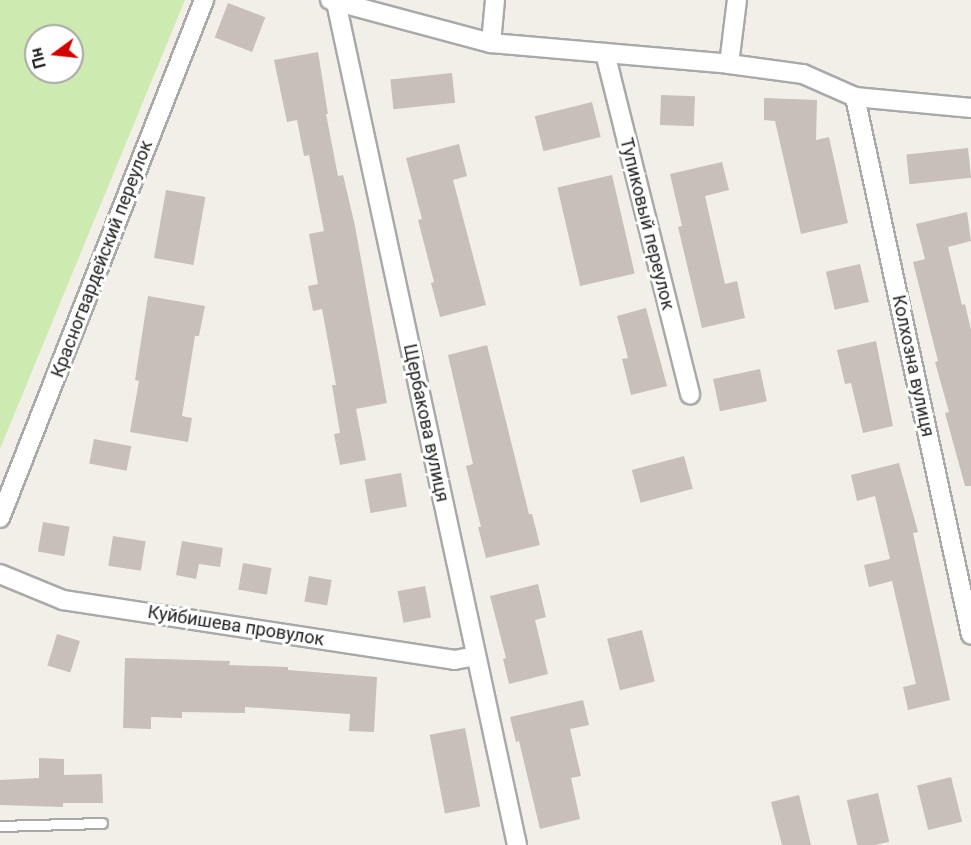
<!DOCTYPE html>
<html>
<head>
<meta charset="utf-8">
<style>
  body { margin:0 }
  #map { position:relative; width:971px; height:845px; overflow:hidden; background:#f2efe9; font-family:Roboto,sans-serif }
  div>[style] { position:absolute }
  .grass>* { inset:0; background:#cdebb0 }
  .building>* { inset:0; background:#c7bfb8; transform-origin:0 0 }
  .roads { filter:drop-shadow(2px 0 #a9a9a9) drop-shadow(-2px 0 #a9a9a9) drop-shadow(0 2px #a9a9a9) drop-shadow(0 -2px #a9a9a9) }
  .service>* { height:9px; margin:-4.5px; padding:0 4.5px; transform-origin:4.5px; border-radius:4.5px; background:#fff }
  .minor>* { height:18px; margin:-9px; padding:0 9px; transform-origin:9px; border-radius:9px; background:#fff }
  span { translate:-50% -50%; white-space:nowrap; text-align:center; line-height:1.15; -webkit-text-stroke:6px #fff; paint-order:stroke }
  .street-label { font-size:18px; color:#222 }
  .north { position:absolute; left:24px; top:24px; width:60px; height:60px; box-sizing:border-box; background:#fff; border:2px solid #a7a7a7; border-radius:50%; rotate:255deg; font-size:16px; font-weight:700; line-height:24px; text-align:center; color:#222 }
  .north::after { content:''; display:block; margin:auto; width:21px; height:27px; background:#d40000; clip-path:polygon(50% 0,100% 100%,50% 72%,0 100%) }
</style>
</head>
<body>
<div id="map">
  <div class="grass">
    <div style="clip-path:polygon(evenodd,0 0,185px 0,0 449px,0 0,36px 36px,72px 36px,72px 72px,36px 72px,36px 36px)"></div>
  </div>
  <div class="building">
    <div style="left:228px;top:3px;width:40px;height:37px;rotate:21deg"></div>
    <div style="clip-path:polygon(318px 52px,328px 114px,326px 114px,338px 176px,343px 175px,355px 226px,387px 403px,356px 409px,366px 460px,340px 465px,334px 434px,340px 433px,332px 385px,336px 385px,322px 309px,313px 311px,308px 286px,318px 284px,309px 234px,324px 231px,309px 155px,304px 156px,297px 120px,287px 122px,274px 60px)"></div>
    <div style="left:452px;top:73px;width:30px;height:62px;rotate:84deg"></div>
    <div style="left:661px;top:95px;width:34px;height:30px;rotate:2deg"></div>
    <div style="clip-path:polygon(764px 98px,817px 100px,816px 140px,829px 137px,848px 223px,801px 234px,775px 121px,764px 120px)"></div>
    <div style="left:592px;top:102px;width:36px;height:59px;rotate:76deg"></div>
    <div style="clip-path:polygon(459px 144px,467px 176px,453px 180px,486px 305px,440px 317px,431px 283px,434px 282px,418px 220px,422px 219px,406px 158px)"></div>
    <div style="left:968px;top:148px;width:30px;height:62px;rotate:84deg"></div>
    <div style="clip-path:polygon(722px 162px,729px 190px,705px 196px,725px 284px,737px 281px,745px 318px,702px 328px,678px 227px,682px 226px,670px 174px)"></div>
    <div style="left:612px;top:175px;width:101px;height:56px;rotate:77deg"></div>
    <div style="left:166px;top:190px;width:40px;height:69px;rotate:10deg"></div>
    <div style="clip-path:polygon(967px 212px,971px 241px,948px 247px,962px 305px,965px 304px,971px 330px,971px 486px,965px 486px,945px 413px,949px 412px,935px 362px,938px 361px,913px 262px,925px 259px,916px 224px)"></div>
    <div style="left:860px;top:264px;width:39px;height:35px;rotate:77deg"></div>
    <div style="clip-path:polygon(148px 296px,205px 306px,199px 336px,195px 336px,182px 416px,192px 418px,188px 442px,130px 432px,139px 381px,135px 380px)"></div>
    <div style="clip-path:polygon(646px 308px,667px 386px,631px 395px,622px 359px,628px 358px,617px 316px)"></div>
    <div style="clip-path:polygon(876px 341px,893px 426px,863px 433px,851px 383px,845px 384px,837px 350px)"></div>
    <div style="clip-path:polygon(487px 345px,529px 514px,532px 514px,540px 545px,486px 558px,478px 527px,481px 527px,466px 466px,473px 464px,448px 355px)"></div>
    <div style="left:760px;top:369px;width:33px;height:48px;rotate:78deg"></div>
    <div style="left:94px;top:439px;width:38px;height:25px;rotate:11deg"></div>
    <div style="left:684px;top:456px;width:34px;height:54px;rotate:75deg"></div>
    <div style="clip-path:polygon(899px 463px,918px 532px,913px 533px,950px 700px,908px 710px,903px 687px,916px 684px,892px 581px,869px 587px,864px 565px,890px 559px,875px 496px,857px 501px,851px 475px)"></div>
    <div style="left:401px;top:473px;width:34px;height:37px;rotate:80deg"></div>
    <div style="left:43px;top:522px;width:27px;height:30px;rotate:10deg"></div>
    <div style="left:113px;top:536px;width:33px;height:30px;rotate:9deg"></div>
    <div style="clip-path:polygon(182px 541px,223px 548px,220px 567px,199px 564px,196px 579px,176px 575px)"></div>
    <div style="left:243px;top:563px;width:29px;height:27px;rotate:10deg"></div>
    <div style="left:309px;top:576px;width:23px;height:26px;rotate:10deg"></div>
    <div style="clip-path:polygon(538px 584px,546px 617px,535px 620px,548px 674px,509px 684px,503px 659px,506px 658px,490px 596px)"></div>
    <div style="left:425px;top:586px;width:32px;height:28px;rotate:79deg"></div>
    <div style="left:642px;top:630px;width:53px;height:36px;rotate:76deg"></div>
    <div style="left:57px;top:634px;width:24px;height:33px;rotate:17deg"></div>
    <div style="clip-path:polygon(125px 658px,230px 661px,229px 665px,288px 667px,288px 670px,377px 677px,374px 732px,349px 731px,350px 714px,245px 707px,245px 713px,182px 712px,182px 718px,151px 717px,151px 729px,123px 728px)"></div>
    <div style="clip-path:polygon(583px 700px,589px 725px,570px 729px,581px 776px,571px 778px,580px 819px,540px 829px,519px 741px,516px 742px,510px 717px)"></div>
    <div style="left:465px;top:728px;width:80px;height:36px;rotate:79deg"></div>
    <div style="clip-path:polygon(39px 758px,64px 759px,64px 775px,102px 774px,103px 803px,63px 803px,63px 807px,0 805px,0 780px,39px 778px)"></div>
    <div style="left:951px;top:777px;width:46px;height:35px;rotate:76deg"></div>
    <div style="left:878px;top:793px;width:50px;height:32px;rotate:77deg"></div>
    <div style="clip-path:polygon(799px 795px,811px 845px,782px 845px,771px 802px)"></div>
  </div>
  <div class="roads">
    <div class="service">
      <div style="left:0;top:826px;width:102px;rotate:-1.7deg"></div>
    </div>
    <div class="minor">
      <div style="left:330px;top:0;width:167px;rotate:15deg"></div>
      <div style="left:491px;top:43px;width:239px;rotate:5deg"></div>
      <div style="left:729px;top:64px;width:75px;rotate:7.7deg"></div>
      <div style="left:803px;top:74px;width:57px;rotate:23.9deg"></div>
      <div style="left:855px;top:97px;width:117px;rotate:5.4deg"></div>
      <div style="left:336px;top:2px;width:862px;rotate:77.88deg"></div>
      <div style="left:491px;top:43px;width:43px;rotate:-84.7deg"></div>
      <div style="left:605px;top:53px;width:352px;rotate:76deg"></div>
      <div style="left:729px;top:64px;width:64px;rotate:-82.9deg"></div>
      <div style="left:855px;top:97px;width:550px;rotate:77.83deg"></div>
      <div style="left:0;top:518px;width:557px;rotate:-68.5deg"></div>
      <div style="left:0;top:574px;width:68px;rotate:22.4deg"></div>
      <div style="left:63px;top:600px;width:396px;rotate:8.7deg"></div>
      <div style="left:454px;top:660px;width:22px;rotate:-10deg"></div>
    </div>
  </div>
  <div class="street-label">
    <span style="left:647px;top:224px;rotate:76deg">Тупиковый переулок</span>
    <span style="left:102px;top:259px;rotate:-69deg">Красногвардейский переулок</span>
    <span style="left:913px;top:366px;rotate:78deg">Колхозна вулиця</span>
    <span style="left:426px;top:423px;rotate:78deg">Щербакова вулиця</span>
    <span style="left:236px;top:626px;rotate:9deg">Куйбишева провулок</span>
  </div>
  <div class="north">Пн</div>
</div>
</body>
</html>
